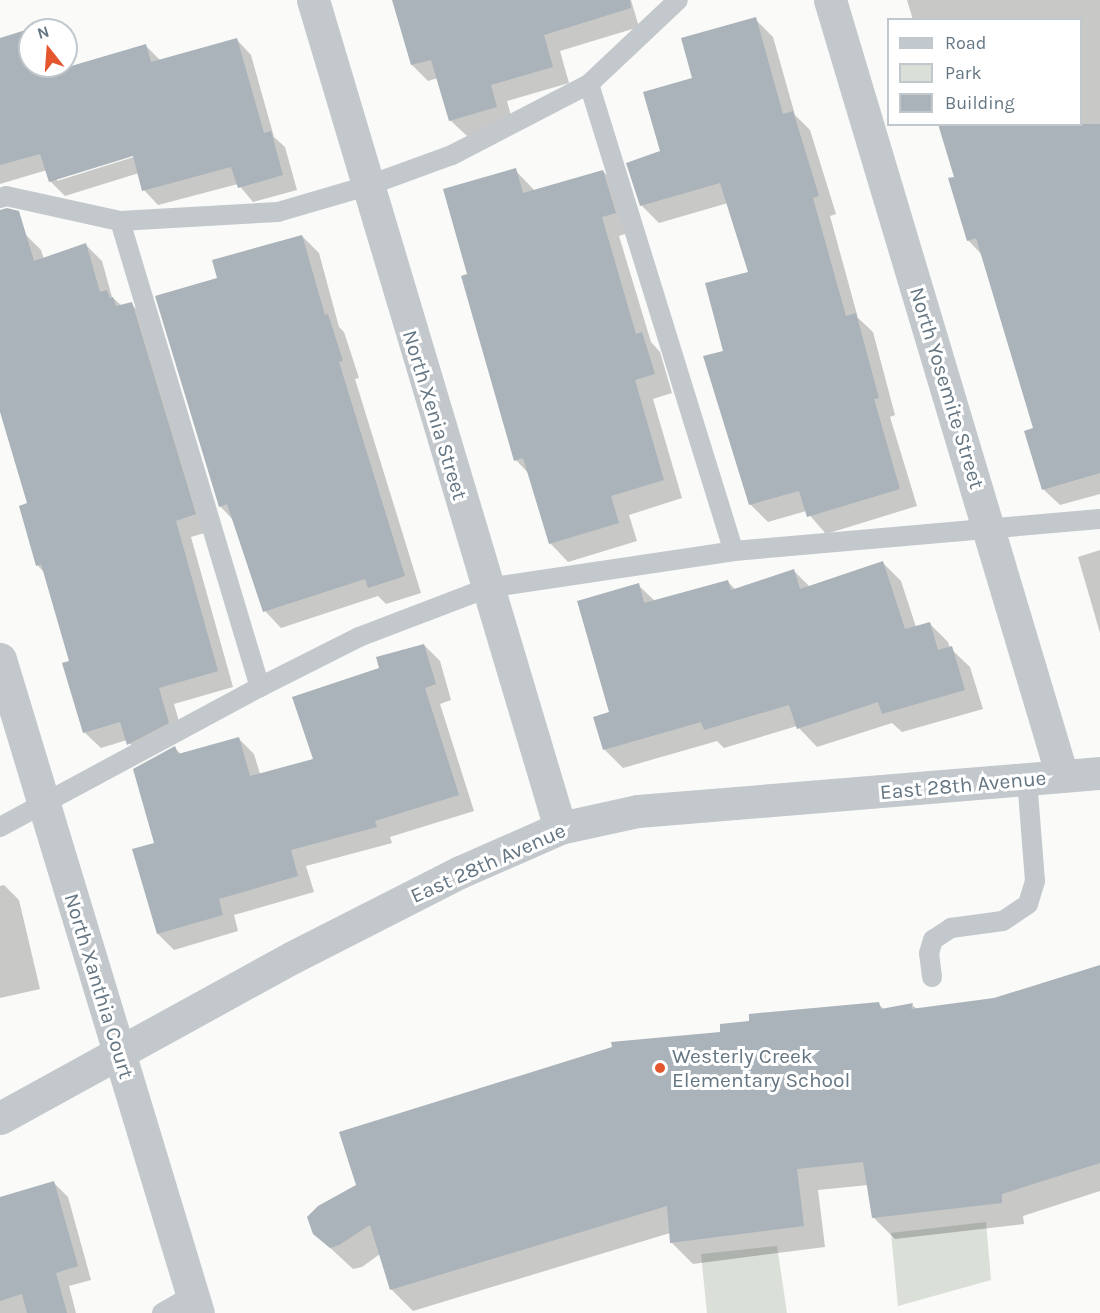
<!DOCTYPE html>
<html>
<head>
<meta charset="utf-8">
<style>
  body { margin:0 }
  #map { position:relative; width:1100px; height:1313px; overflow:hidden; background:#fafaf8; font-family:Karla,sans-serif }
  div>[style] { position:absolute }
  .green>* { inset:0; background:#dadfd7 }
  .shadow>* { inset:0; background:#0003 }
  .building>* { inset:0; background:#aab3b9 }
  .service>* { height:20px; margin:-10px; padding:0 10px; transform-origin:10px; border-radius:10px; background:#c3c8cc }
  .minor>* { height:33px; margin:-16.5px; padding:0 16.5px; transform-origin:16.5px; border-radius:16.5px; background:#c3c8cc }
  .dots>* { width:16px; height:16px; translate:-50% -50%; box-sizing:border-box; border:3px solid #fff; border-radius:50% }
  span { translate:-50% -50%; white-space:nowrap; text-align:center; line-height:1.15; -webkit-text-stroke:6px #fff; paint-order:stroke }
  .street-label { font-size:21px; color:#657683 }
  .poi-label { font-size:21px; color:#657683 }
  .left { translate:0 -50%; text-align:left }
  .legend { position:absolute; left:887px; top:18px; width:195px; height:108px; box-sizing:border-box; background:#fff; border:2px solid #c1c8cd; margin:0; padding:8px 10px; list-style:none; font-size:18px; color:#657683 }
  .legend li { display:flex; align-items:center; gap:12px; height:30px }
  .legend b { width:30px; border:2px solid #c1c8cd }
  .north { position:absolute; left:18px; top:18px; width:60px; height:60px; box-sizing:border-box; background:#fff; border:2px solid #c1c8cd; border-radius:50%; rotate:343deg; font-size:16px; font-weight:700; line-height:24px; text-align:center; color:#657683 }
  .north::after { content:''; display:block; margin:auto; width:21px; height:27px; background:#e4572e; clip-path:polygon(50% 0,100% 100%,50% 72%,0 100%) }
</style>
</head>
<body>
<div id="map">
  <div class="green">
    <div style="clip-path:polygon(986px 1222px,991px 1280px,898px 1306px,891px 1233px)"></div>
    <div style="clip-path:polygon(777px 1246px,787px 1313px,707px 1313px,701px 1254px)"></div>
  </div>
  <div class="shadow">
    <div style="clip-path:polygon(399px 0,631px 0,639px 27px,560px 51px,569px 83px,507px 101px,513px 123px,467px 136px,450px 120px,438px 78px,428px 81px,412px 65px)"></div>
    <div style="clip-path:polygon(907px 0,1100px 0,1100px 494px,1060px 505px,1044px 490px,1026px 432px,1035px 429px,982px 255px,968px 240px,1080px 124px,1080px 20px,913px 20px)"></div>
    <div style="clip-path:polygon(755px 19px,773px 37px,795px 115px,810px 130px,836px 214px,830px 216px,858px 318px,873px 332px,895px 415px,890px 417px,917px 506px,826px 534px,806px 511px,768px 522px,750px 504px,725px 352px,750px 273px,728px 203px,659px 223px,641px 205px,694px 80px)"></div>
    <div style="clip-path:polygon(evenodd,30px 30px,30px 66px,66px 66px,66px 52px,70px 67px,145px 45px,161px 61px,237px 40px,251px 55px,274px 137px,285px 147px,297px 190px,253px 202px,238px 184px,158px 205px,144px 190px,139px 173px,65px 196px,50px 181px,47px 170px,0 184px,0 39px,30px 30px,139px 153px,140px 155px,57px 181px,57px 178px,139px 153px)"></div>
    <div style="clip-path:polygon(515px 170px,535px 191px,603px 171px,621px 190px,634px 231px,619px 236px,651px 342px,660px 352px,672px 393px,653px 399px,682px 498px,629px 515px,637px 541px,568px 562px,550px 543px,529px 474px,516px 460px,469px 275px)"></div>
    <div style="clip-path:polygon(25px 234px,41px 250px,44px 259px,86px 245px,102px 261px,112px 297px,122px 306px,131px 304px,148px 320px,211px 531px,191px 537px,233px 687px,174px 704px,184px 739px,144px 760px,127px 740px,101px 748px,84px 732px,71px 662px,45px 573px,37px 565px,29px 504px,0 407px,0 241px)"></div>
    <div style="clip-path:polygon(302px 236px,319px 253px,339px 327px,344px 332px,359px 378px,355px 379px,421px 593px,386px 604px,378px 596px,281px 628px,265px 611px,234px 521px,220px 506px,219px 279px)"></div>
    <div style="clip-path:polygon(1100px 550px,1100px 633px,1078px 557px)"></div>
    <div style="clip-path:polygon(883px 563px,901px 581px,916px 627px,929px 623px,948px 642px,950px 648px,970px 667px,983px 709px,902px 732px,892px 723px,817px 747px,797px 726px,724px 748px,717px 741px,623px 768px,604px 749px,638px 585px,655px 601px,728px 582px,736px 590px,794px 571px,810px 587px)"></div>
    <div style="clip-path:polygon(424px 645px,440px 661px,451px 700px,440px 704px,474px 811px,390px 837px,392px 843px,306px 866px,314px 892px,234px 915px,238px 931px,174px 950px,158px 934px,155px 844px,175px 748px,182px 755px,238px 738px,254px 754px,260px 774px,315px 760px,381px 669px)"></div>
    <div style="clip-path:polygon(4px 885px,19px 900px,40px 989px,0 998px,0 886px)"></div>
    <div style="clip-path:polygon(1100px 967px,1100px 1191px,1023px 1216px,1024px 1224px,895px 1239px,873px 1217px,868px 1185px,818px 1190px,825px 1247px,693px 1264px,671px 1242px,670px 1233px,413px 1311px,392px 1290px,380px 1254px,362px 1267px,353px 1269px,314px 1233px,722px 1034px,878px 1004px,885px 1010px,912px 1005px,917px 1009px,994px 1000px)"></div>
    <div style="clip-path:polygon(54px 1183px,68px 1197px,91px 1280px,69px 1286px,76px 1313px,0 1313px,0 1198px)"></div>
  </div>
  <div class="building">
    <div style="clip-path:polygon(392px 0,630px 0,631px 8px,544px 35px,553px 67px,491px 85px,497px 107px,449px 121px,431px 60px,411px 65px)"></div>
    <div style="clip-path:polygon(756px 17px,783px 114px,793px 111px,819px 196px,813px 198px,846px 316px,856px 313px,879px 398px,874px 399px,900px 489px,807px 517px,799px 491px,749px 505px,703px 356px,723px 351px,705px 283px,748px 272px,720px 183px,640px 206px,626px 163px,660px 151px,643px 92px,692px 78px,681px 38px)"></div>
    <div style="clip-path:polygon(48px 23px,50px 30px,30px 30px,30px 66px,61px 66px,61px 69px,146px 44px,151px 62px,237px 38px,264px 133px,271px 131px,283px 175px,238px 188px,231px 167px,142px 191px,133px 156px,49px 182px,40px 154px,0 165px,0 38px)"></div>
    <div style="clip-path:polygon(938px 124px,1100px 124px,1100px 473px,1042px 490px,1024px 431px,1033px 428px,976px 238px,967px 241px,948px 178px,954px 177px)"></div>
    <div style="clip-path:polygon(516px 168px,523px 193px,603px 170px,616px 213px,602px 217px,636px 334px,642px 332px,655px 374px,635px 380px,664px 480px,611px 496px,619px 523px,549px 544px,523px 458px,514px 461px,461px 276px,467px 274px,443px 189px)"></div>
    <div style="clip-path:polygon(7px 208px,19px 211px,34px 261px,86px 243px,100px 292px,107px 290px,110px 298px,113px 297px,116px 306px,132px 302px,196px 514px,176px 521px,218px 671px,159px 688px,169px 723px,127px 745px,120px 722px,83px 733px,62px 663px,69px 661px,41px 564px,36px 566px,19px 506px,27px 503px,0 412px,0 210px)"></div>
    <div style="clip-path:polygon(302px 235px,325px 315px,328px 314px,343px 361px,339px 362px,405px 576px,368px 588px,365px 579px,263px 612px,227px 504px,219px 507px,155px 296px,217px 278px,212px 260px)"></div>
    <div style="clip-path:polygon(883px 561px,905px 629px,930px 622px,938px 650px,952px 646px,965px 690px,882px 714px,878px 702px,797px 729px,789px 705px,704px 730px,701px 722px,603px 750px,593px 717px,609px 712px,577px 601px,639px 583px,644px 603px,728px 580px,731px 590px,794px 569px,800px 589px)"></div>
    <div style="clip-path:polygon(424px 644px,436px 684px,425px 688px,459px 795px,375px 821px,377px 827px,291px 850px,298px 876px,219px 899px,223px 915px,157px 934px,132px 849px,154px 843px,133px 769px,175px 746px,178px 754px,239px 737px,250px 776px,313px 759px,292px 697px,379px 668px,376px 657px)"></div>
    <div style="clip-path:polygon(1100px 965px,1100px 1163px,1002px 1194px,1002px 1203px,872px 1218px,863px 1162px,797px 1169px,804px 1226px,670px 1243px,667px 1206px,390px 1290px,370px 1225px,339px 1245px,330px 1248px,313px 1234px,307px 1217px,318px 1206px,356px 1185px,339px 1132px,612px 1047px,611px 1042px,720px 1032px,720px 1024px,749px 1021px,749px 1014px,879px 1002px,881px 1009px,913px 1003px,911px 1009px,994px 998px)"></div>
    <div style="clip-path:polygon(54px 1181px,78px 1266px,56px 1273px,67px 1313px,27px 1313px,22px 1294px,0 1301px,0 1197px)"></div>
  </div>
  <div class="service">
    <div style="left:589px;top:84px;width:489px;rotate:72.8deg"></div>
    <div style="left:0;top:198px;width:6px;rotate:-18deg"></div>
    <div style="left:6px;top:196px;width:117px;rotate:12.4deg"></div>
    <div style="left:120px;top:221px;width:158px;rotate:-3.3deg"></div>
    <div style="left:278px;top:212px;width:93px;rotate:-16.3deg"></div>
    <div style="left:367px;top:186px;width:90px;rotate:-20deg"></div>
    <div style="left:452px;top:155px;width:154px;rotate:-27.4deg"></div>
    <div style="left:589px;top:84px;width:122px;rotate:-43.3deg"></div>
    <div style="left:120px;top:221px;width:487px;rotate:73.3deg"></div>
    <div style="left:0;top:827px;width:295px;rotate:-28.3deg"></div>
    <div style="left:260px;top:687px;width:111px;rotate:-26.8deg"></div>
    <div style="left:359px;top:637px;width:137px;rotate:-20.9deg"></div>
    <div style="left:487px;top:588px;width:250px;rotate:-8.5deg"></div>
    <div style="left:734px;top:551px;width:367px;rotate:-5deg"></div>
    <div style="left:932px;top:977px;width:24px;rotate:-97deg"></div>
    <div style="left:929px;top:953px;width:14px;rotate:-73deg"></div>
    <div style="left:933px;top:940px;width:22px;rotate:-34deg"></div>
    <div style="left:951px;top:928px;width:52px;rotate:-7.7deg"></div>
    <div style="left:1003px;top:921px;width:30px;rotate:-34deg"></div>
    <div style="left:1028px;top:904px;width:24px;rotate:-73deg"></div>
    <div style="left:1035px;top:881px;width:102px;rotate:-94.5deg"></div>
    <div style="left:162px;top:1313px;width:36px;rotate:-30deg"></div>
  </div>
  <div class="minor">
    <div style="left:313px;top:0;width:864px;rotate:73.39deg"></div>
    <div style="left:830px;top:0;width:810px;rotate:73.35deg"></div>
    <div style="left:0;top:659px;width:683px;rotate:73.16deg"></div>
    <div style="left:0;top:1118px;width:334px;rotate:-28.8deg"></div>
    <div style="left:293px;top:957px;width:187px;rotate:-27deg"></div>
    <div style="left:460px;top:872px;width:109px;rotate:-23.7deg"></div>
    <div style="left:560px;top:828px;width:80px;rotate:-12.3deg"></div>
    <div style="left:638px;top:811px;width:464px;rotate:-4.7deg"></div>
  </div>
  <div class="dots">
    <div style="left:660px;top:1068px;background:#e4572e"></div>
  </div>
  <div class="street-label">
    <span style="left:947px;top:388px;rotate:73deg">North Yosemite Street</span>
    <span style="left:435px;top:415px;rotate:73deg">North Xenia Street</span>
    <span style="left:963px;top:785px;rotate:-5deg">East 28th Avenue</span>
    <span style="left:488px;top:863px;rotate:-24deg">East 28th Avenue</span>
    <span style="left:99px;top:986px;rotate:73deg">North Xanthia Court</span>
  </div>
  <div class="poi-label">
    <span class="left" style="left:672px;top:1068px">Westerly Creek<br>Elementary School</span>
  </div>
  <ul class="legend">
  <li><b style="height:8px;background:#c3c8cc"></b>Road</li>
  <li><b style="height:16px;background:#dadfd7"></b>Park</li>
  <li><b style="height:16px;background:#aab3b9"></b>Building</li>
  </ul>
  <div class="north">N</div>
</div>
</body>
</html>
